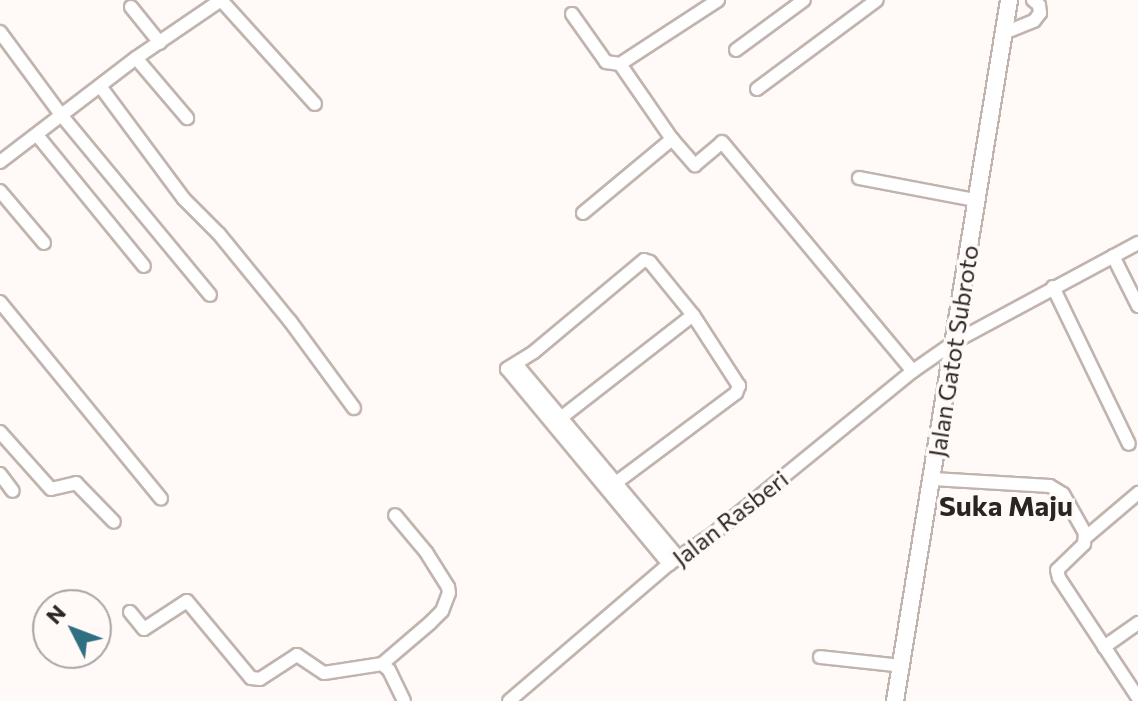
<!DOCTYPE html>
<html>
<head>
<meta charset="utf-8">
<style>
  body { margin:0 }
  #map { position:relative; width:1138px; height:701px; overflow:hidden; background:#fff9f7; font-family:Commissioner,sans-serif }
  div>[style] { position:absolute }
  .roads { filter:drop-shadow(2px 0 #c1b4af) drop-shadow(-2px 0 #c1b4af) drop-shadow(0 2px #c1b4af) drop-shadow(0 -2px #c1b4af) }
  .minor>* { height:12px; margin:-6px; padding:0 6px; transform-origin:6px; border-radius:6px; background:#fff }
  .major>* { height:16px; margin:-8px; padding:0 8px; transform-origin:8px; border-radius:8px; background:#fff }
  span { translate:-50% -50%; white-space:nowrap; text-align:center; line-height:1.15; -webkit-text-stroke:7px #fff9f7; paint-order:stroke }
  .street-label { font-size:24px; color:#2a2523 }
  .quarter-label { font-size:28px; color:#2a2523; font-weight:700 }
  .north { position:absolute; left:32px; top:589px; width:80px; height:80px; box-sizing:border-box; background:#fff9f7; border:2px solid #aaa4a2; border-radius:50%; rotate:312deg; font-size:22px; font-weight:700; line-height:32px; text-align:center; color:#2a2523 }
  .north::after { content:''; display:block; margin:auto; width:28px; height:36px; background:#2f6f83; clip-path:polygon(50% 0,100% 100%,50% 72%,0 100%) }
</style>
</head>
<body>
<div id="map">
  <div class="roads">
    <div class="minor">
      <div style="left:221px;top:0;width:140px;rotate:47.9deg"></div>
      <div style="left:131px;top:7px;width:46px;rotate:51.1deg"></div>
      <div style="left:572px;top:14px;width:59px;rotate:54.7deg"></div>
      <div style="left:606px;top:62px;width:14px;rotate:8deg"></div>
      <div style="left:620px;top:64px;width:117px;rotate:-33.1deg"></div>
      <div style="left:0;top:32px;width:104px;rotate:53.6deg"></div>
      <div style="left:62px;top:116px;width:232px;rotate:50.4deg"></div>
      <div style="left:1004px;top:33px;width:32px;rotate:-22deg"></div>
      <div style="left:1034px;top:21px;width:10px;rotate:-53deg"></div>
      <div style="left:1040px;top:13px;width:8px;rotate:-97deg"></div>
      <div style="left:1039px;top:5px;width:8px;rotate:-140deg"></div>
      <div style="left:736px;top:50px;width:84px;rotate:-36.3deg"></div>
      <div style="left:136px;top:58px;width:79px;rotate:49.6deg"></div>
      <div style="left:620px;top:64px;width:91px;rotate:55.3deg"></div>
      <div style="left:672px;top:139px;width:35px;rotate:49deg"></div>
      <div style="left:695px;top:165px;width:35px;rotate:-40deg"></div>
      <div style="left:722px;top:142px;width:298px;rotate:50.2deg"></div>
      <div style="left:100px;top:86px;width:141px;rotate:53.4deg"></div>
      <div style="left:184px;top:199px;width:49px;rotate:45deg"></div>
      <div style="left:219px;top:234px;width:112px;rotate:50.8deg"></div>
      <div style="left:290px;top:321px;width:108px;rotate:53.7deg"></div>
      <div style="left:757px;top:89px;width:149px;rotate:-36.6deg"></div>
      <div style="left:37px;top:135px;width:169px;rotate:50.8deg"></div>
      <div style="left:0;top:162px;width:171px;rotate:-37.4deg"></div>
      <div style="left:136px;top:58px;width:103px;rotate:-34.3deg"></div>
      <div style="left:859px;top:178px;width:118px;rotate:10.7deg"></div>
      <div style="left:0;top:191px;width:68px;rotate:49.8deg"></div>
      <div style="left:583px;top:213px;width:116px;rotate:-39.7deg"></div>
      <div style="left:1113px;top:256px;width:56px;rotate:63.4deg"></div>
      <div style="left:1053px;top:287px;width:174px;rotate:64.2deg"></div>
      <div style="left:0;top:302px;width:254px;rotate:50.7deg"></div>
      <div style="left:517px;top:365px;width:251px;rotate:50deg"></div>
      <div style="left:562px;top:417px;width:166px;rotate:-37.9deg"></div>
      <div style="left:0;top:432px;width:76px;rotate:48.2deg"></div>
      <div style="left:51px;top:489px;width:26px;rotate:-13deg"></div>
      <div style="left:76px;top:483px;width:54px;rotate:45.7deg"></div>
      <div style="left:0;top:474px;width:21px;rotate:53deg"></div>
      <div style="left:933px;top:479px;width:117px;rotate:3.4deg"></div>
      <div style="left:1050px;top:486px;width:15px;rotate:32deg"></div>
      <div style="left:1063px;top:494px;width:45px;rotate:60.6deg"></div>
      <div style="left:1085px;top:533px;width:11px;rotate:95deg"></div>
      <div style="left:1084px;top:544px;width:37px;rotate:136deg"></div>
      <div style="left:1057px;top:570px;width:8px;rotate:76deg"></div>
      <div style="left:1059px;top:578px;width:144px;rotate:56.6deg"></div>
      <div style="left:617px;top:482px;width:149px;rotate:-36.8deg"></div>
      <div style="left:736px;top:393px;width:8px;rotate:-67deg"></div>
      <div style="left:739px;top:386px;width:85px;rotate:-122.9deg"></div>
      <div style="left:693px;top:315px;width:68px;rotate:-129.1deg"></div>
      <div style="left:650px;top:262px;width:6px;rotate:-162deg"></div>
      <div style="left:644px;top:260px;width:143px;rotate:140.1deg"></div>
      <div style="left:534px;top:352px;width:32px;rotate:148deg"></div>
      <div style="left:507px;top:369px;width:254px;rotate:50.3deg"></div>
      <div style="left:1085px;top:538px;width:70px;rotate:-40.3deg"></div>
      <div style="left:130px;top:612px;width:22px;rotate:51deg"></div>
      <div style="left:144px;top:629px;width:51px;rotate:-33.1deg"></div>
      <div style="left:187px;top:601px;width:100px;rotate:50.3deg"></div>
      <div style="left:251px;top:678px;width:9px;rotate:6deg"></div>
      <div style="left:260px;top:679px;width:44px;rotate:-33deg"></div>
      <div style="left:297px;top:655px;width:32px;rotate:34deg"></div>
      <div style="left:324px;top:673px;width:59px;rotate:-8.8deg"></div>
      <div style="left:382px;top:664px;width:9px;rotate:41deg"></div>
      <div style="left:389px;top:670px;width:34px;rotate:64deg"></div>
      <div style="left:1104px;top:647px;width:42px;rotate:-35.2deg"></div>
      <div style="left:820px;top:657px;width:83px;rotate:6.2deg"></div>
      <div style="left:382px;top:664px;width:63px;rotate:-40.5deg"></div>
      <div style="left:430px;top:623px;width:17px;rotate:-45deg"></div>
      <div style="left:442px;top:611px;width:19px;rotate:-69deg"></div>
      <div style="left:449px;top:593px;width:6px;rotate:-99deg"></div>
      <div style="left:448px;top:587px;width:41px;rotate:-122.2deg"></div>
      <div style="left:426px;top:552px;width:48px;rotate:-130deg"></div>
      <div style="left:509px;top:701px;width:211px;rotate:-40.6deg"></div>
      <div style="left:669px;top:564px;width:53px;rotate:-34.3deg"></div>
      <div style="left:713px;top:534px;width:258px;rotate:-39.2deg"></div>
      <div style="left:913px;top:371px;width:52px;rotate:-34.9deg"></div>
      <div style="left:956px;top:341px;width:207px;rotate:-28.3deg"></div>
    </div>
    <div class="major">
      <div style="left:895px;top:701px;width:710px;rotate:-80.76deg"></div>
    </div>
  </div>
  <div class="street-label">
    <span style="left:953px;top:351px;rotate:-81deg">Jalan Gatot Subroto</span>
    <span style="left:730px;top:518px;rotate:-38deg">Jalan Rasberi</span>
  </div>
  <div class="quarter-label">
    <span style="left:1006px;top:505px">Suka Maju</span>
  </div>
  <div class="north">N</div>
</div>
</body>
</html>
